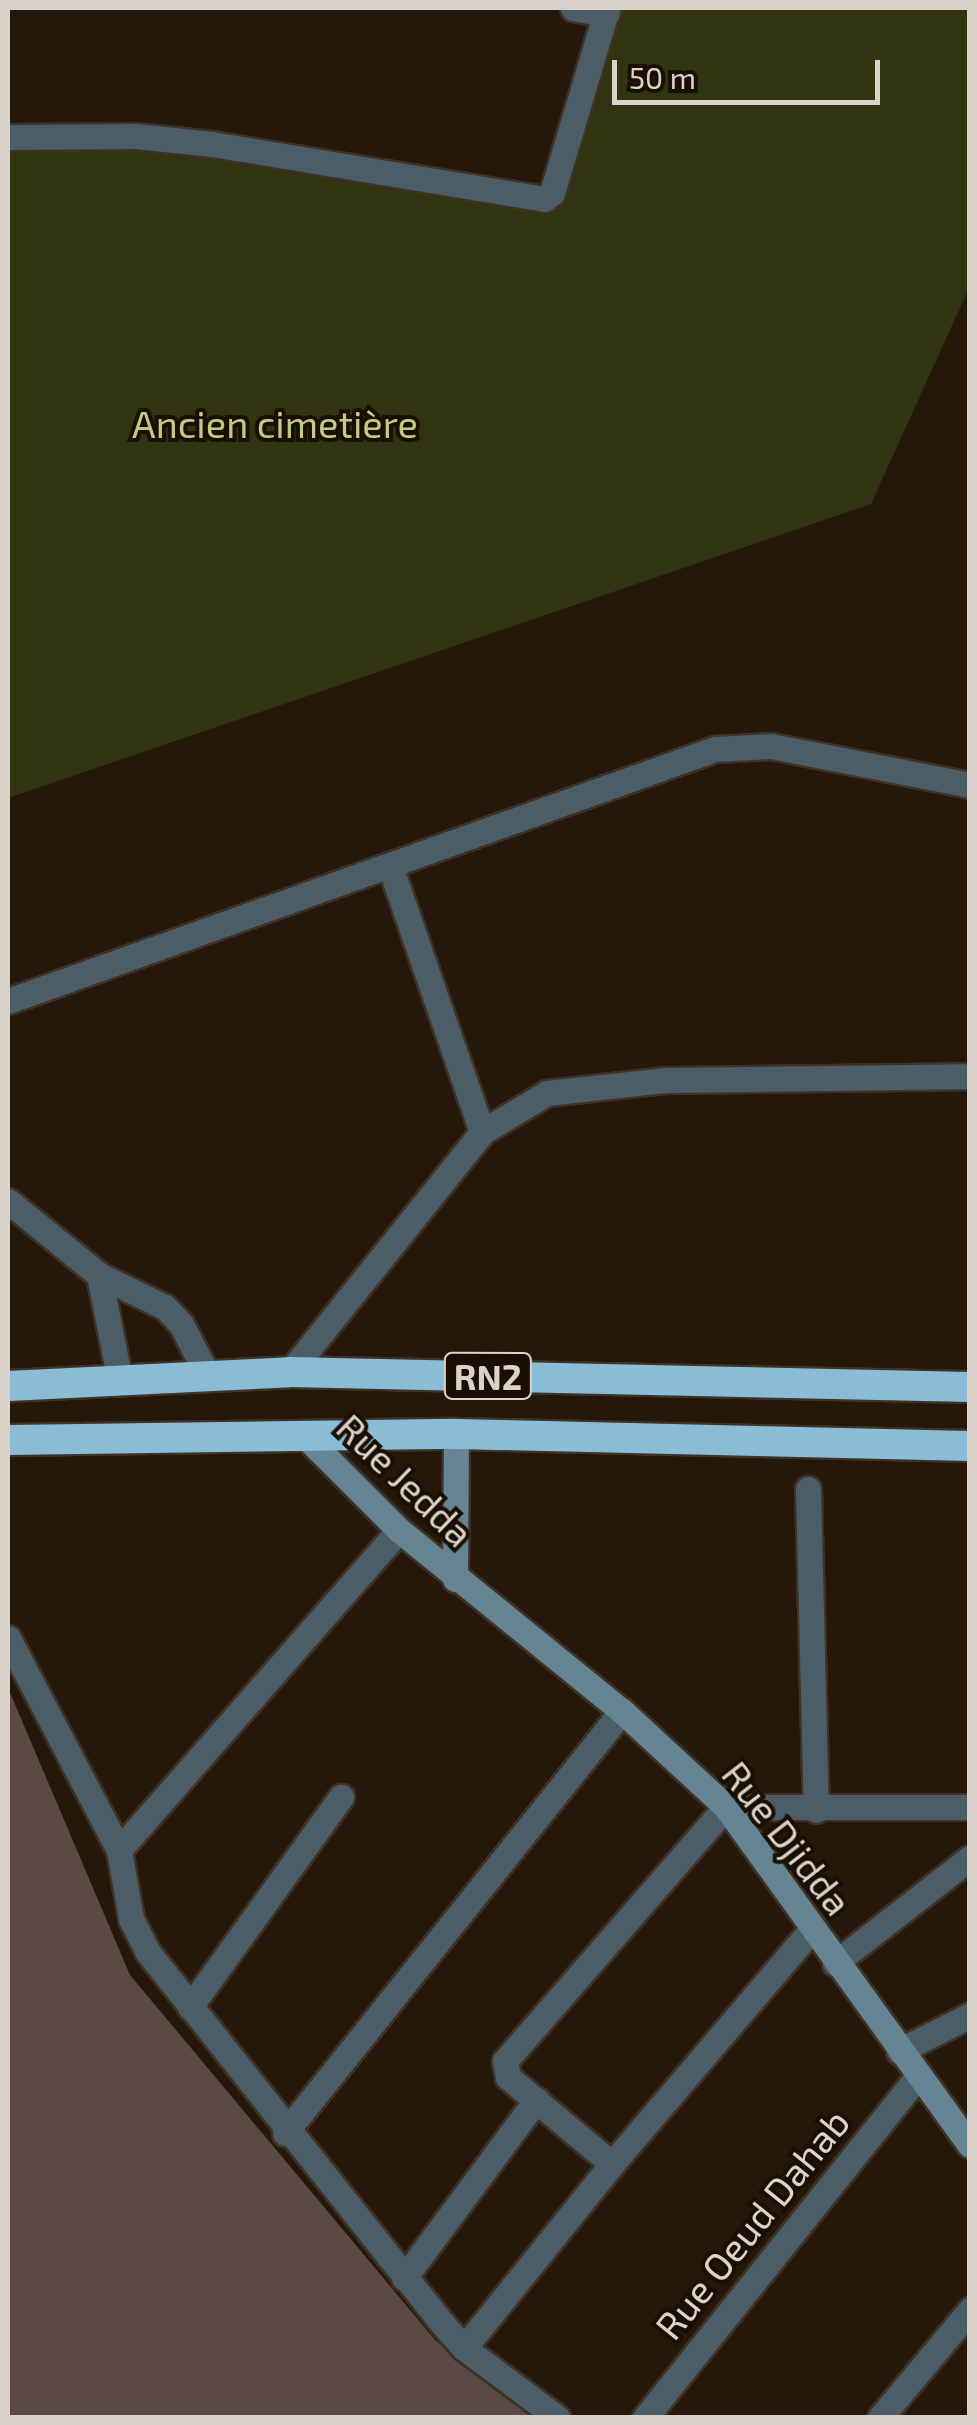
<!DOCTYPE html>
<html>
<head>
<meta charset="utf-8">
<style>
  body { margin:0 }
  #map { position:relative; width:977px; height:2425px; overflow:hidden; background:#25180a; font-family:"Exo 2",sans-serif }
  div>[style] { position:absolute }
  .green>* { inset:0; background:#303410 }
  .building>* { inset:0; background:#5b4944 }
  .roads { filter:drop-shadow(2px 0 #3e3225) drop-shadow(-2px 0 #3e3225) drop-shadow(0 2px #3e3225) drop-shadow(0 -2px #3e3225) }
  .street>* { height:25px; margin:-12.5px; padding:0 12.5px; transform-origin:12.5px; border-radius:12.5px; background:#4b5e68 }
  .secondary>* { height:25px; margin:-12.5px; padding:0 12.5px; transform-origin:12.5px; border-radius:12.5px; background:#658494 }
  .highway>* { height:30px; margin:-15px; padding:0 15px; transform-origin:15px; border-radius:15px; background:#8bbcd6 }
  span { translate:-50% -50%; white-space:nowrap; text-align:center; line-height:1.15; -webkit-text-stroke:8px #1b0f03; paint-order:stroke }
  .shield-label span { padding:2px 8px; background:#1b0f03; border:2px solid; border-radius:8px; -webkit-text-stroke-width:0 }
  .shield-label { font-size:35px; color:#dbd3ca; font-weight:700 }
  .park-label { font-size:38px; color:#bfca84 }
  .street-label { font-size:38px; color:#dbd3ca }
  .frame { position:absolute; inset:0; border:10px solid #dbd3ca; pointer-events:none }
  .scale { position:absolute; left:612px; top:60px; width:268px; height:45px; box-sizing:border-box; border:5px solid #dbd3ca; border-top:0; padding-left:12px; font-size:30px; line-height:35px; white-space:nowrap; color:#dbd3ca; -webkit-text-stroke:8px #1b0f03; paint-order:stroke }
</style>
</head>
<body>
<div id="map">
  <div class="green">
    <div style="clip-path:polygon(609px 8px,969px 8px,969px 288px,871px 504px,8px 798px,8px 134px,218px 140px,538px 205px)"></div>
  </div>
  <div class="building">
    <div style="clip-path:polygon(8px 1688px,130px 1975px,436px 2341px,543px 2418px,8px 2418px)"></div>
  </div>
  <div class="roads">
    <div class="street">
      <div style="left:573px;top:8px;width:34px;rotate:10deg"></div>
      <div style="left:8px;top:137px;width:128px;rotate:-0.4deg"></div>
      <div style="left:136px;top:136px;width:76px;rotate:6deg"></div>
      <div style="left:212px;top:144px;width:337px;rotate:9.4deg"></div>
      <div style="left:544px;top:199px;width:10px;rotate:-37deg"></div>
      <div style="left:552px;top:193px;width:193px;rotate:-73.4deg"></div>
      <div style="left:390px;top:866px;width:281px;rotate:70.9deg"></div>
      <div style="left:8px;top:1001px;width:751px;rotate:-19.62deg"></div>
      <div style="left:715px;top:749px;width:56px;rotate:-3.1deg"></div>
      <div style="left:771px;top:746px;width:203px;rotate:11.1deg"></div>
      <div style="left:8px;top:1201px;width:117px;rotate:39.1deg"></div>
      <div style="left:99px;top:1275px;width:73px;rotate:25.9deg"></div>
      <div style="left:165px;top:1307px;width:23px;rotate:47deg"></div>
      <div style="left:181px;top:1324px;width:59px;rotate:62.6deg"></div>
      <div style="left:99px;top:1275px;width:108px;rotate:78.8deg"></div>
      <div style="left:290px;top:1372px;width:307px;rotate:-51.3deg"></div>
      <div style="left:482px;top:1132px;width:76px;rotate:-31deg"></div>
      <div style="left:547px;top:1093px;width:118px;rotate:-6.3deg"></div>
      <div style="left:664px;top:1080px;width:306px;rotate:-0.7deg"></div>
      <div style="left:808px;top:1489px;width:321px;rotate:88.6deg"></div>
      <div style="left:8px;top:1638px;width:239px;rotate:62.4deg"></div>
      <div style="left:119px;top:1850px;width:70px;rotate:80.1deg"></div>
      <div style="left:131px;top:1919px;width:36px;rotate:63deg"></div>
      <div style="left:147px;top:1951px;width:475px;rotate:51.6deg"></div>
      <div style="left:442px;top:2323px;width:33px;rotate:49deg"></div>
      <div style="left:464px;top:2348px;width:117px;rotate:36.7deg"></div>
      <div style="left:119px;top:1850px;width:425px;rotate:-48.8deg"></div>
      <div style="left:835px;top:1963px;width:171px;rotate:-37.9deg"></div>
      <div style="left:190px;top:2007px;width:259px;rotate:-54.3deg"></div>
      <div style="left:899px;top:2051px;width:80px;rotate:-26.9deg"></div>
      <div style="left:285px;top:2133px;width:540px;rotate:-51.39deg"></div>
      <div style="left:612px;top:2164px;width:309px;rotate:-49.6deg"></div>
      <div style="left:404px;top:2278px;width:222px;rotate:-53.4deg"></div>
      <div style="left:464px;top:2348px;width:236px;rotate:-51.2deg"></div>
      <div style="left:612px;top:2164px;width:136px;rotate:-140.1deg"></div>
      <div style="left:508px;top:2077px;width:16px;rotate:-101deg"></div>
      <div style="left:505px;top:2061px;width:337px;rotate:-49deg"></div>
      <div style="left:726px;top:1807px;width:244px"></div>
      <div style="left:645px;top:2418px;width:436px;rotate:-51.4deg"></div>
      <div style="left:880px;top:2418px;width:141px;rotate:-50.2deg"></div>
    </div>
    <div class="secondary">
      <div style="left:303px;top:1434px;width:136px;rotate:45deg"></div>
      <div style="left:399px;top:1530px;width:287px;rotate:39.1deg"></div>
      <div style="left:622px;top:1711px;width:142px;rotate:42.7deg"></div>
      <div style="left:726px;top:1807px;width:417px;rotate:54.2deg"></div>
      <div style="left:455px;top:1579px;width:145px;rotate:-89.6deg"></div>
    </div>
    <div class="highway">
      <div style="left:8px;top:1386px;width:282px;rotate:-2.8deg"></div>
      <div style="left:290px;top:1372px;width:680px;rotate:1.26deg"></div>
      <div style="left:8px;top:1440px;width:448px;rotate:-0.8deg"></div>
      <div style="left:456px;top:1434px;width:514px;rotate:1.34deg"></div>
    </div>
  </div>
  <div class="shield-label">
    <span style="left:488px;top:1376px">RN2</span>
  </div>
  <div class="park-label">
    <span style="left:275px;top:424px">Ancien cimetière</span>
  </div>
  <div class="street-label">
    <span style="left:405px;top:1480px;rotate:44deg">Rue Jedda</span>
    <span style="left:787px;top:1838px;rotate:52deg">Rue Djidda</span>
    <span style="left:752px;top:2224px;rotate:-51deg">Rue Oeud Dahab</span>
  </div>
  <div class="frame"></div>
  <div class="scale">50 m</div>
</div>
</body>
</html>
